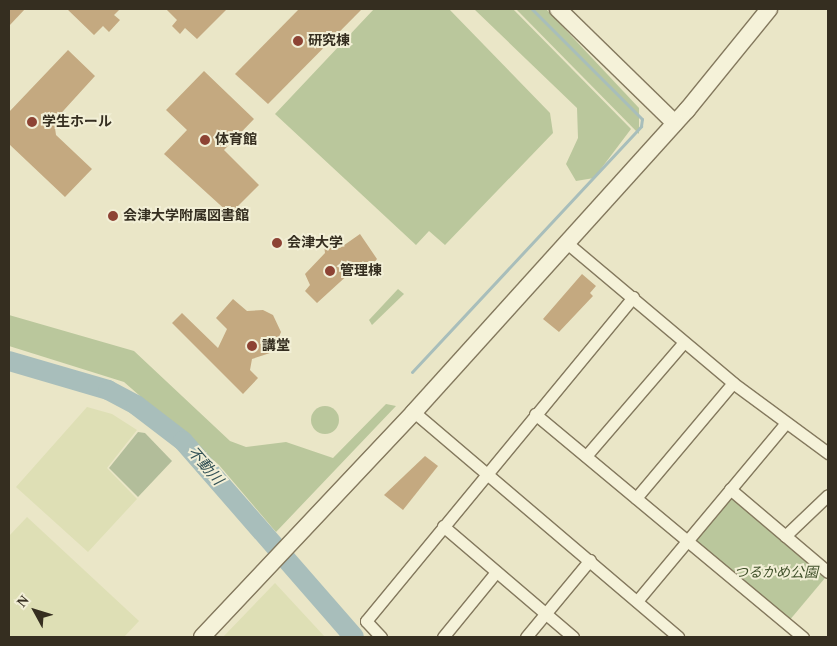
<!DOCTYPE html>
<html>
<head>
<meta charset="utf-8">
<style>
  body { margin:0 }
  #map { position:relative; width:837px; height:646px; overflow:hidden; background:#eae6c7; font-family:"Times New Roman","Noto Sans JP",serif }
  div>[style] { position:absolute }
  .farmland>* { inset:0; background:#dedfb5 }
  .green>* { inset:0; background:#bac79c; transform-origin:0 0 }
  .round { border-radius:50% }
  .cemetery>* { inset:0; background:#b2bd9a }
  .stream>* { height:3px; margin:-1.5px; padding:0 1.5px; transform-origin:1.5px; border-radius:1.5px; background:#a8bebb }
  .river>* { height:20px; margin:-10px; padding:0 10px; transform-origin:10px; border-radius:10px; background:#a8bebb }
  .building>* { inset:0; background:#c4a980 }
  .roads { filter:drop-shadow(1px 0 #84795e) drop-shadow(-1px 0 #84795e) drop-shadow(0 1px #84795e) drop-shadow(0 -1px #84795e) }
  .street>* { height:11px; margin:-5.5px; padding:0 5.5px; transform-origin:5.5px; border-radius:5.5px; background:#f5f2d9 }
  .secondary>* { height:16px; margin:-8px; padding:0 8px; transform-origin:8px; border-radius:8px; background:#f5f2d9 }
  .dots>* { width:14px; height:14px; translate:-50% -50%; box-sizing:border-box; border:2px solid #f2efd6; border-radius:50% }
  span { translate:-50% -50%; white-space:nowrap; text-align:center; line-height:1.15; -webkit-text-stroke:4px #f2efd6; paint-order:stroke }
  .poi-label { font-size:14px; color:#352e20; font-weight:700 }
  .left { translate:0 -50%; text-align:left }
  .park-label { font-size:14px; color:#3f5029; font-style:italic }
  .water-label { font-size:15px; color:#315054; font-style:italic }
  .frame { position:absolute; inset:0; border:10px solid #352e20; pointer-events:none }
  .north { position:absolute; left:10px; top:586px; width:50px; height:50px; -webkit-text-stroke:4px #f2efd6; paint-order:stroke; rotate:309deg; font-size:14px; font-weight:700; line-height:20px; text-align:center; color:#352e20 }
  .north::after { content:''; display:block; margin:auto; width:18px; height:22px; background:#352e20; clip-path:polygon(50% 0,100% 100%,50% 72%,0 100%) }
</style>
</head>
<body>
<div id="map">
  <div class="farmland">
    <div style="clip-path:polygon(87px 407px,112px 414px,137px 430px,107px 468px,137px 499px,88px 552px,16px 487px)"></div>
    <div style="clip-path:polygon(27px 517px,139px 621px,124px 637px,9px 637px,9px 536px)"></div>
    <div style="clip-path:polygon(275px 583px,325px 637px,223px 637px)"></div>
  </div>
  <div class="green">
    <div style="clip-path:polygon(374px 9px,449px 9px,550px 113px,553px 133px,445px 245px,429px 231px,416px 245px,275px 114px)"></div>
    <div style="clip-path:polygon(474px 9px,513px 9px,631px 129px,594px 178px,576px 181px,566px 164px,578px 138px,577px 108px)"></div>
    <div style="clip-path:polygon(516px 9px,546px 9px,639px 108px,639px 134px)"></div>
    <div style="clip-path:polygon(398px 289px,404px 294px,372px 325px,369px 320px)"></div>
    <div style="clip-path:polygon(9px 315px,134px 351px,230px 441px,246px 447px,286px 442px,333px 458px,386px 404px,396px 406px,276px 532px,219px 465px,124px 382px,9px 346px)"></div>
    <div class="round" style="left:311px;top:406px;width:28px;height:28px"></div>
    <div style="left:731px;top:494px;width:126px;height:62px;rotate:40deg"></div>
  </div>
  <div class="cemetery">
    <div style="clip-path:polygon(138px 432px,145px 433px,172px 461px,138px 497px,109px 468px)"></div>
  </div>
  <div class="stream">
    <div style="left:412px;top:372px;width:336px;rotate:-47deg"></div>
    <div style="left:641px;top:126px;width:7px;rotate:-82deg"></div>
    <div style="left:642px;top:119px;width:156px;rotate:-135deg"></div>
  </div>
  <div class="river">
    <div style="left:9px;top:361px;width:103px;rotate:16.3deg"></div>
    <div style="left:108px;top:390px;width:32px;rotate:28deg"></div>
    <div style="left:136px;top:405px;width:59px;rotate:37.5deg"></div>
    <div style="left:183px;top:441px;width:260px;rotate:48.9deg"></div>
  </div>
  <div class="building">
    <div style="clip-path:polygon(9px 9px,25px 9px,9px 26px)"></div>
    <div style="clip-path:polygon(67px 9px,120px 9px,114px 15px,120px 20px,109px 32px,103px 26px,94px 35px)"></div>
    <div style="clip-path:polygon(166px 9px,227px 9px,197px 39px,185px 28px,180px 34px,172px 26px,177px 20px)"></div>
    <div style="clip-path:polygon(299px 9px,362px 9px,268px 104px,235px 74px)"></div>
    <div style="clip-path:polygon(68px 50px,95px 76px,54px 121px,56px 135px,92px 169px,65px 197px,9px 144px,9px 112px)"></div>
    <div style="clip-path:polygon(204px 71px,254px 119px,224px 150px,259px 185px,230px 214px,164px 154px,187px 130px,166px 110px)"></div>
    <div style="clip-path:polygon(360px 234px,377px 259px,370px 268px,363px 261px,317px 303px,305px 291px,310px 285px,305px 274px,325px 253px,324px 245px,340px 248px)"></div>
    <div style="clip-path:polygon(582px 274px,596px 286px,590px 293px,593px 296px,559px 332px,543px 319px)"></div>
    <div style="clip-path:polygon(233px 299px,247px 311px,263px 310px,273px 315px,281px 332px,273px 352px,252px 359px,250px 370px,258px 378px,243px 394px,172px 323px,182px 313px,218px 348px,227px 329px,216px 318px)"></div>
    <div style="clip-path:polygon(425px 456px,438px 466px,403px 510px,384px 495px)"></div>
  </div>
  <div class="roads">
    <div class="street">
      <div style="left:567px;top:243px;width:217px;rotate:40.1deg"></div>
      <div style="left:733px;top:383px;width:118px;rotate:36.4deg"></div>
      <div style="left:414px;top:412px;width:347px;rotate:40.4deg"></div>
      <div style="left:535px;top:414px;width:349px;rotate:39.8deg"></div>
      <div style="left:586px;top:456px;width:150px;rotate:-49.3deg"></div>
      <div style="left:730px;top:489px;width:128px;rotate:40.3deg"></div>
      <div style="left:636px;top:498px;width:150px;rotate:-49.9deg"></div>
      <div style="left:443px;top:526px;width:171px;rotate:40.5deg"></div>
      <div style="left:785px;top:536px;width:59px;rotate:-43.6deg"></div>
      <div style="left:637px;top:601px;width:231px;rotate:-50.1deg"></div>
      <div style="left:381px;top:637px;width:22px;rotate:-133deg"></div>
      <div style="left:366px;top:621px;width:420px;rotate:-50.5deg"></div>
      <div style="left:443px;top:637px;width:84px;rotate:-50.8deg"></div>
      <div style="left:526px;top:637px;width:100px;rotate:-50.3deg"></div>
    </div>
    <div class="secondary">
      <div style="left:558px;top:9px;width:163px;rotate:44.3deg"></div>
      <div style="left:202px;top:637px;width:309px;rotate:-46.7deg"></div>
      <div style="left:414px;top:412px;width:407px;rotate:-47.9deg"></div>
      <div style="left:687px;top:110px;width:130px;rotate:-50.9deg"></div>
    </div>
  </div>
  <div class="dots">
    <div style="left:298px;top:41px;background:#8d4334"></div>
    <div style="left:32px;top:122px;background:#8d4334"></div>
    <div style="left:205px;top:140px;background:#8d4334"></div>
    <div style="left:113px;top:216px;background:#8d4334"></div>
    <div style="left:277px;top:243px;background:#8d4334"></div>
    <div style="left:330px;top:271px;background:#8d4334"></div>
    <div style="left:252px;top:346px;background:#8d4334"></div>
  </div>
  <div class="poi-label">
    <span class="left" style="left:308px;top:41px">研究棟</span>
    <span class="left" style="left:42px;top:122px">学生ホール</span>
    <span class="left" style="left:215px;top:140px">体育館</span>
    <span class="left" style="left:123px;top:216px">会津大学附属図書館</span>
    <span class="left" style="left:287px;top:243px">会津大学</span>
    <span class="left" style="left:340px;top:271px">管理棟</span>
    <span class="left" style="left:262px;top:346px">講堂</span>
  </div>
  <div class="park-label">
    <span style="left:776px;top:573px">つるかめ公園</span>
  </div>
  <div class="water-label">
    <span style="left:205px;top:466px;rotate:49deg">不動川</span>
  </div>
  <div class="frame"></div>
  <div class="north">N</div>
</div>
</body>
</html>
